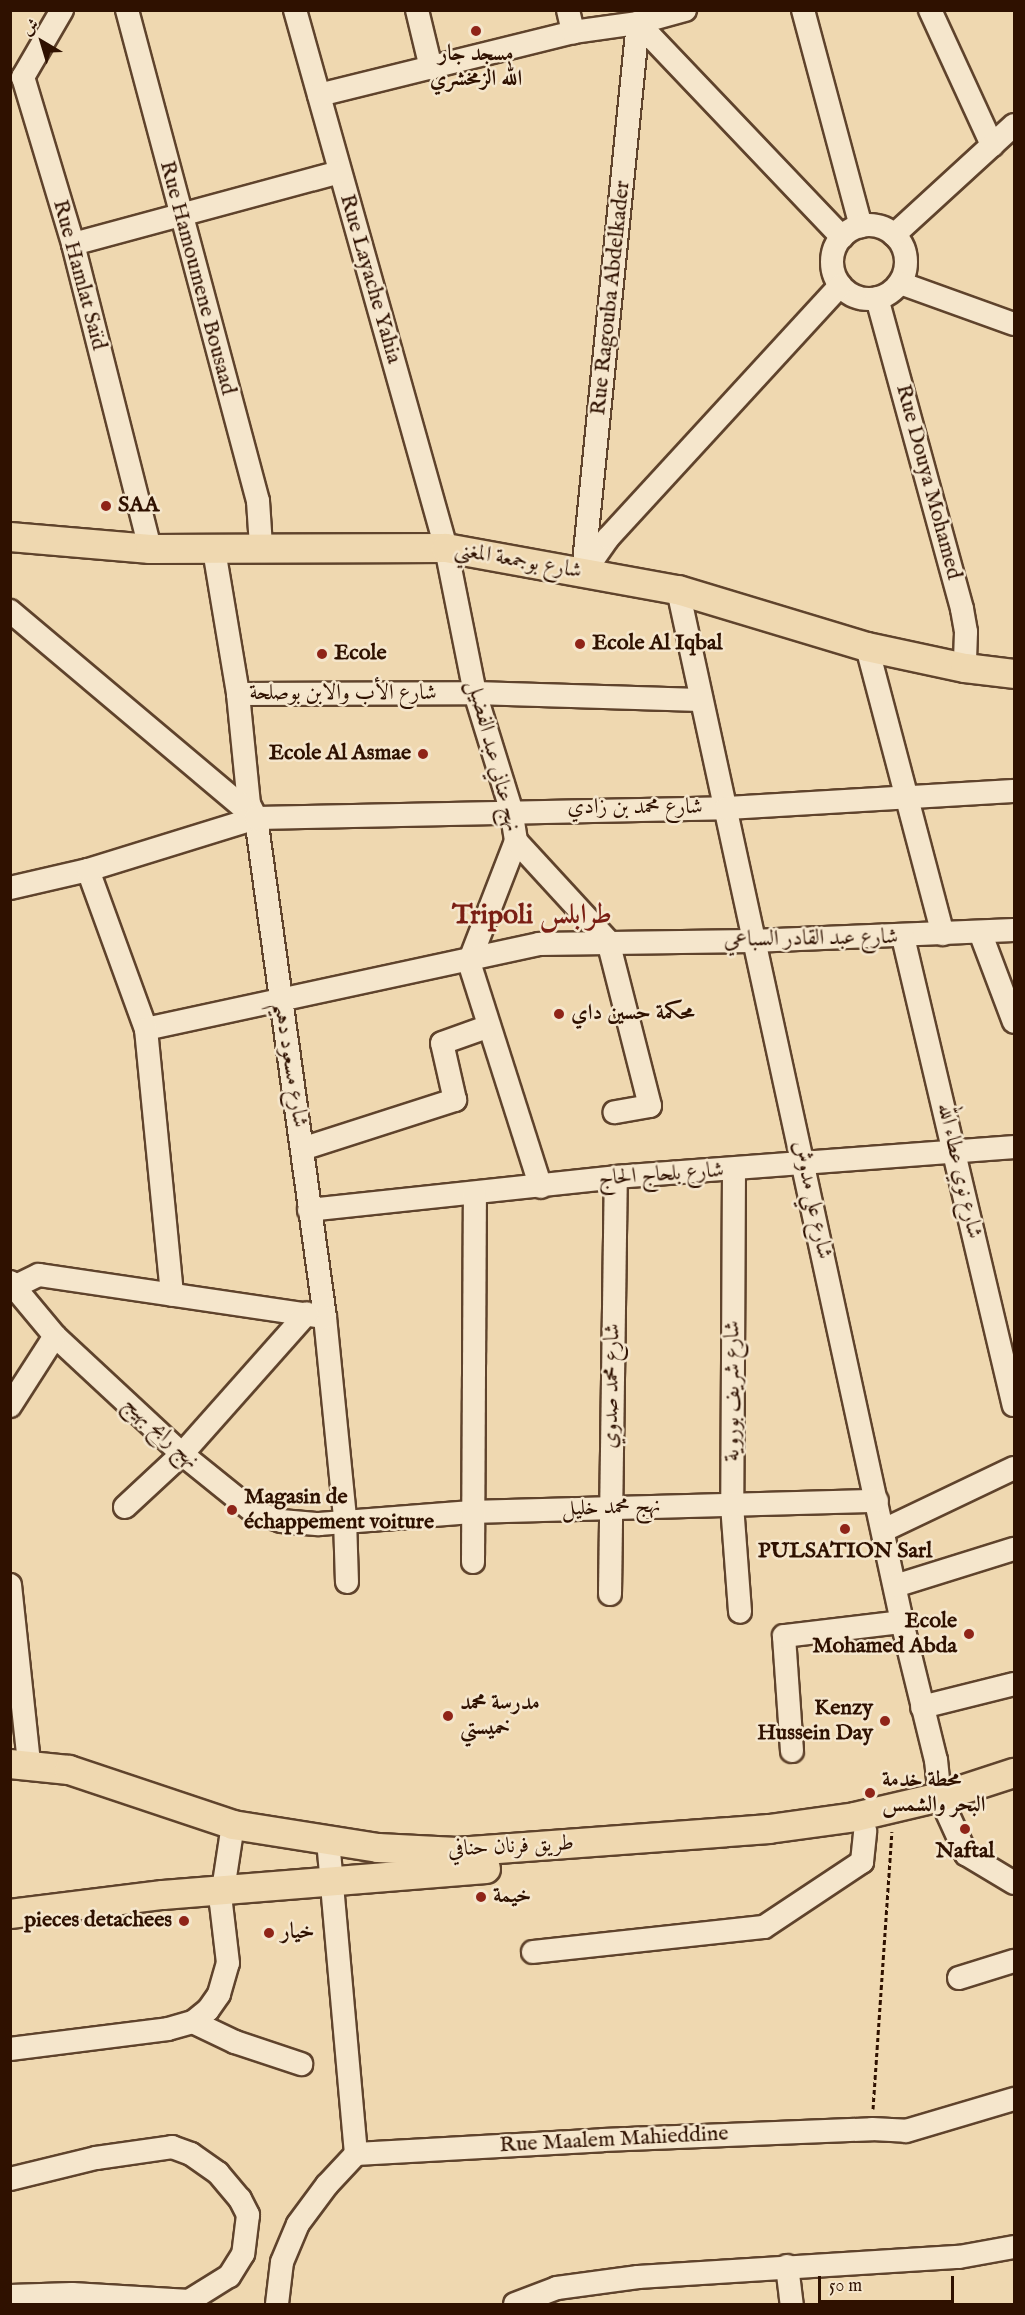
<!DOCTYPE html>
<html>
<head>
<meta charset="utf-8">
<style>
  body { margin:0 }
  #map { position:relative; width:1025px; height:2315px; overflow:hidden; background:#efd8b0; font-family:"IM FELL English",Amiri,serif }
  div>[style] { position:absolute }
  .path>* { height:3px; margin-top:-1.5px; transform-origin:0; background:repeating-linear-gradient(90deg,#2f1100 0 4.5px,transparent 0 7.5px) }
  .roads { filter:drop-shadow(2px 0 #5f432c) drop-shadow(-2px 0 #5f432c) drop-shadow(0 2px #5f432c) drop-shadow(0 -2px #5f432c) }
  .minor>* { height:22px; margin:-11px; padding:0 11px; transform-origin:11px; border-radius:11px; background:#f5e6cc }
  .minor>.ring { margin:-11px; padding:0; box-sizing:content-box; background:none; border:22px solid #f5e6cc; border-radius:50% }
  .major>* { height:28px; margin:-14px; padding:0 14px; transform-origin:14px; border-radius:14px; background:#efd8b0 }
  .dots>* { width:16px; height:16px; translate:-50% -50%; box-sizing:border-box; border:3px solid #f5e6cc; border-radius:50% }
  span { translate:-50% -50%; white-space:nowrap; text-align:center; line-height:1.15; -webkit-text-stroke:5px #f5e6cc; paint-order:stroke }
  .poi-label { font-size:22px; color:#2f1100; font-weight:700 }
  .left { translate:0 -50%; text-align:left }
  .right { translate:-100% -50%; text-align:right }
  .street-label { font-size:22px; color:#2f1100 }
  .district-label { font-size:28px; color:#7a1f14; font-weight:700 }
  .frame { position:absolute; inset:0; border:12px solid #2f1100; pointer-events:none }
  .north { position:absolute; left:12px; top:12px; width:60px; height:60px; -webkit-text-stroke:4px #f5e6cc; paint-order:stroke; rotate:322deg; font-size:16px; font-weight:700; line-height:24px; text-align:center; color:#2f1100 }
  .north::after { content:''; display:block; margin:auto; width:21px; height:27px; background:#2f1100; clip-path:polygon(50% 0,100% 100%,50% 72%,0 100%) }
  .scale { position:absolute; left:818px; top:2276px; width:136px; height:27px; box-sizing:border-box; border:3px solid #2f1100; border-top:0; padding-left:8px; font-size:18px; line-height:21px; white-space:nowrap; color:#2f1100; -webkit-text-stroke:4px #f5e6cc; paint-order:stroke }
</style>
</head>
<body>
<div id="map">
  <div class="path">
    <div style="left:873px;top:2109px;width:278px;rotate:-86.1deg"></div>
  </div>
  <div class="roads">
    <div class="minor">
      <div style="left:62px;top:10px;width:78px;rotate:120.2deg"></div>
      <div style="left:23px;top:77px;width:174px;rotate:73.3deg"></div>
      <div style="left:73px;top:244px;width:315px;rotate:75.8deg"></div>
      <div style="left:127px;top:10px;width:508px;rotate:75.06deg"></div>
      <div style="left:258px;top:501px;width:45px;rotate:86.2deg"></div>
      <div style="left:295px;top:10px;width:559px;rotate:74.32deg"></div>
      <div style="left:446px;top:548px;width:148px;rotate:78.7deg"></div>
      <div style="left:475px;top:693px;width:121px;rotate:72.8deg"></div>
      <div style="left:511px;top:809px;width:32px;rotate:81deg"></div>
      <div style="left:516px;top:841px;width:130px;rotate:111.2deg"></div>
      <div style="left:469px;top:962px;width:236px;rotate:72.3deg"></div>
      <div style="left:417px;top:10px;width:60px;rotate:76.4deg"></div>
      <div style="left:568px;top:10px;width:23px;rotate:77deg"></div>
      <div style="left:803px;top:10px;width:224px;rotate:75deg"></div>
      <div style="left:930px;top:10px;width:149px;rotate:65.3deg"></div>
      <div style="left:638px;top:23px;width:296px;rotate:46.4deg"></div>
      <div style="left:319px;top:95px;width:262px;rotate:-13.9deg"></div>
      <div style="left:573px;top:32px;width:66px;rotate:-7.9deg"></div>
      <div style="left:638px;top:23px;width:49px;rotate:-15.5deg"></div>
      <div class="ring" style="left:832px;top:225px;width:52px;height:52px"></div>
      <div style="left:894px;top:235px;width:163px;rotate:-42.5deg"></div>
      <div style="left:73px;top:244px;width:276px;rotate:-15.1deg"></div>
      <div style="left:900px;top:283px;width:121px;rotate:19.8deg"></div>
      <div style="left:877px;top:298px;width:322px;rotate:74.7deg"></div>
      <div style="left:962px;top:609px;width:23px;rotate:80deg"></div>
      <div style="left:966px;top:632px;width:36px;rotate:92deg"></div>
      <div style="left:214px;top:550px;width:146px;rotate:80.5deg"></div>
      <div style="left:238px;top:694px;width:111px;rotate:84.3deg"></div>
      <div style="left:249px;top:804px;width:16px;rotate:63deg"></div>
      <div style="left:256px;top:818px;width:504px;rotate:82.13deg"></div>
      <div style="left:325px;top:1317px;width:203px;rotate:84.3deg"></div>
      <div style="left:345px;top:1519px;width:63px;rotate:88.2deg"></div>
      <div style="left:585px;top:571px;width:40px;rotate:-55.1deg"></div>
      <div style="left:608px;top:538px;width:343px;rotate:-47.4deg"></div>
      <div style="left:583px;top:573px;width:553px;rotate:-84.29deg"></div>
      <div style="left:678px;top:590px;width:1056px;rotate:77.75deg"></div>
      <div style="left:902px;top:1622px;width:142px;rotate:76.2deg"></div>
      <div style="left:936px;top:1760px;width:37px;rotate:84deg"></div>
      <div style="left:940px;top:1797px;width:63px;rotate:65.5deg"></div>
      <div style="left:966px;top:1854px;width:56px;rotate:31.1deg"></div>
      <div style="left:10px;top:611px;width:322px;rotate:40.1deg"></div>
      <div style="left:867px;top:647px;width:297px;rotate:75.2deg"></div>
      <div style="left:238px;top:694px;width:237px;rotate:-0.2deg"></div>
      <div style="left:475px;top:693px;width:225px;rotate:1.8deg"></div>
      <div style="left:516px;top:841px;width:136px;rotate:47.4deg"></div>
      <div style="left:608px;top:941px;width:170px;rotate:75.7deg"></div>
      <div style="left:650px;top:1106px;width:36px;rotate:170deg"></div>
      <div style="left:88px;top:870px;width:169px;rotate:70deg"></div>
      <div style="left:146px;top:1029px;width:402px;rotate:-12.2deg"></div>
      <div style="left:539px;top:944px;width:213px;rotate:-0.8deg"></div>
      <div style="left:752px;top:941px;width:262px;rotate:-2.4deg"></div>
      <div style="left:10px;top:888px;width:80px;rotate:-13deg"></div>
      <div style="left:88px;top:870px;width:176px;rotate:-17.2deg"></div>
      <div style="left:256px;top:818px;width:470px;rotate:-1.2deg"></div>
      <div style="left:726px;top:808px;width:289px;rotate:-3.4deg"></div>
      <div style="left:980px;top:932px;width:96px;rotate:69.3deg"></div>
      <div style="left:903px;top:937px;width:481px;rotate:76.7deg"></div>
      <div style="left:146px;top:1029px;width:267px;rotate:84.4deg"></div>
      <div style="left:302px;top:1149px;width:161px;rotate:-17.8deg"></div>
      <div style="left:455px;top:1100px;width:58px;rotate:-102.8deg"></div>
      <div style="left:442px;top:1043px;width:48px;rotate:-19.6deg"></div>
      <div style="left:734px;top:1170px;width:335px;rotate:90.3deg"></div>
      <div style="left:732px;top:1505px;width:107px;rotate:85.7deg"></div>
      <div style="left:309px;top:1210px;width:309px;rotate:-6.1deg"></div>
      <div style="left:616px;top:1177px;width:399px;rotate:-4.3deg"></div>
      <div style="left:10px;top:1282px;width:70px;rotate:50.2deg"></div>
      <div style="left:55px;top:1336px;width:173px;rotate:42.9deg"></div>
      <div style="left:182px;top:1454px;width:92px;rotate:38.9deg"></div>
      <div style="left:254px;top:1512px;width:28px;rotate:18deg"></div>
      <div style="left:281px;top:1521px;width:38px;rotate:5deg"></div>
      <div style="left:319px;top:1524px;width:153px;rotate:-4.5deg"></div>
      <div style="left:472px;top:1512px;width:405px;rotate:-1.6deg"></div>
      <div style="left:10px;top:1289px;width:32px;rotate:-26deg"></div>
      <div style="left:39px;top:1275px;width:289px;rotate:8.4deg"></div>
      <div style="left:10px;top:1406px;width:83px;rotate:-57.3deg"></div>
      <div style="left:125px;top:1507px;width:78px;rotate:-42.9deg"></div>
      <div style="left:182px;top:1454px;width:188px;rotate:-48.4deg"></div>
      <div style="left:884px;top:1530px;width:144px;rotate:-25.5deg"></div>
      <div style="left:473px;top:1562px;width:369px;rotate:-89.7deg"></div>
      <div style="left:10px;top:1585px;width:179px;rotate:83.9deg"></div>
      <div style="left:895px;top:1586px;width:125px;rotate:-17.3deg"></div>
      <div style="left:610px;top:1594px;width:417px;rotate:-89.2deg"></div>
      <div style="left:922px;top:1707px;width:95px;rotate:-14deg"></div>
      <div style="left:792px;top:1751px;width:115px;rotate:-94deg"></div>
      <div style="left:784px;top:1636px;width:119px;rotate:-6.8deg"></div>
      <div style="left:533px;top:1952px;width:232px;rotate:-6.2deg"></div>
      <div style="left:764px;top:1927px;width:118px;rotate:-33.6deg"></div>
      <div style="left:862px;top:1862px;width:31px;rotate:-84deg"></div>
      <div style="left:959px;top:1978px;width:58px;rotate:-17.2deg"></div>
      <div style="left:193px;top:2022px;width:47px;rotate:25.5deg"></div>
      <div style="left:235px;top:2042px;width:70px;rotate:18.4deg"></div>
      <div style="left:10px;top:2049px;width:159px;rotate:-7.2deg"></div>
      <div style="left:168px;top:2029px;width:26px;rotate:-16deg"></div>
      <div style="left:193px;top:2022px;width:19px;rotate:-39deg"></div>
      <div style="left:208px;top:2010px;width:19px;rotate:-55deg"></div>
      <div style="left:219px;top:1994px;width:32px;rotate:-74deg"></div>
      <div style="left:228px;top:1963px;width:60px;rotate:-96.7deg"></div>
      <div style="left:221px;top:1903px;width:79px;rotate:-81.3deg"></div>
      <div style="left:356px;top:2154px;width:247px;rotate:-3.2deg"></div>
      <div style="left:603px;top:2140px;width:269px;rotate:-2.3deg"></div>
      <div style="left:872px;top:2129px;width:34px;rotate:3deg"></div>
      <div style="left:906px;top:2131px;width:113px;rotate:-16.5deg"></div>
      <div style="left:10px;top:2179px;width:89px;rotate:-13.7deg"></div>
      <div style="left:96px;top:2158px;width:77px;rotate:-8.2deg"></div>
      <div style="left:172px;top:2147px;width:20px;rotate:20deg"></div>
      <div style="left:191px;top:2154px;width:33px;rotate:35deg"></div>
      <div style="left:218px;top:2173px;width:34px;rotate:50deg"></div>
      <div style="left:240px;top:2199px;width:18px;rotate:63deg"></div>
      <div style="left:248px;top:2215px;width:39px;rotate:97deg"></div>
      <div style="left:243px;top:2254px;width:26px;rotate:122deg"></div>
      <div style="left:229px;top:2276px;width:47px;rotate:148deg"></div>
      <div style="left:189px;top:2301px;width:117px;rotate:-176.6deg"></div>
      <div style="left:72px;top:2294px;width:62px;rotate:178.2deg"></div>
      <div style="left:787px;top:2266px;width:38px;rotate:83deg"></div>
      <div style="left:277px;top:2304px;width:42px;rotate:-83.2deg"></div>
      <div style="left:282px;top:2262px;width:41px;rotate:-67.2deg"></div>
      <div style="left:298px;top:2224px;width:49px;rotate:-53.4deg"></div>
      <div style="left:327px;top:2185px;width:42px;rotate:-46.9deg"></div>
      <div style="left:356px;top:2154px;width:316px;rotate:-95.1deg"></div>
      <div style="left:515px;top:2304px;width:45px;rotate:-20.9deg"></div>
      <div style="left:557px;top:2288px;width:82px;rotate:-7.7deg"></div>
      <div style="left:638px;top:2277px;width:322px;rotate:-3.6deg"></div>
      <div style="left:959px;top:2257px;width:56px;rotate:-10.3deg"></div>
    </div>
    <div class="major">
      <div style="left:10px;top:537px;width:141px;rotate:4.9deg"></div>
      <div style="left:150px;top:549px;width:296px;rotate:-0.2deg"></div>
      <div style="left:446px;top:548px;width:236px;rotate:10.3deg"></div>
      <div style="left:678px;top:590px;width:197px;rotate:16.8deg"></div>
      <div style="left:867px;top:647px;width:100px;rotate:12.1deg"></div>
      <div style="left:965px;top:668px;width:49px;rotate:7deg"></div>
      <div style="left:10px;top:1764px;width:59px;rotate:5.8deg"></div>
      <div style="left:69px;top:1770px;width:173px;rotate:18.5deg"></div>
      <div style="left:233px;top:1825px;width:147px;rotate:9deg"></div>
      <div style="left:378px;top:1848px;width:79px;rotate:2.9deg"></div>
      <div style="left:457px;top:1852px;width:313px;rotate:-4.2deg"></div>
      <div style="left:769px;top:1829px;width:87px;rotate:-7.9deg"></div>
      <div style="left:855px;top:1817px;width:87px;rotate:-13.2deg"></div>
      <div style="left:940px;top:1797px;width:78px;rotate:-18deg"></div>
      <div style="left:10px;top:1914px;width:154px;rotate:-7.1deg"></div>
      <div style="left:163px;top:1895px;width:324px;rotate:-4.6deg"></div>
    </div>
  </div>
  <div class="dots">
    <div style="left:476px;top:31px;background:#8f2418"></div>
    <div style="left:106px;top:506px;background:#8f2418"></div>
    <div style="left:580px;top:644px;background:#8f2418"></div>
    <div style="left:322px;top:654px;background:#8f2418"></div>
    <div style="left:423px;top:754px;background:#8f2418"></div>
    <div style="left:559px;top:1014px;background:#8f2418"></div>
    <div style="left:232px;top:1510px;background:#8f2418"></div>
    <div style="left:845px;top:1529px;background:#8f2418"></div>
    <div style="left:969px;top:1634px;background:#8f2418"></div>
    <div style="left:448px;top:1716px;background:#8f2418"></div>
    <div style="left:885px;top:1721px;background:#8f2418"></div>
    <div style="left:870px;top:1793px;background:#8f2418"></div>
    <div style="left:965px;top:1829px;background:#8f2418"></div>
    <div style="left:481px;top:1897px;background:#8f2418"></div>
    <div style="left:184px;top:1921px;background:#8f2418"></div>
    <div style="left:269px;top:1933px;background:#8f2418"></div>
  </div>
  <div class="poi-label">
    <span style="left:476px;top:67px">مسجد جار<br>الله الزمخشري</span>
    <span class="left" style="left:118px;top:506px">SAA</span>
    <span class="left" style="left:592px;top:644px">Ecole Al Iqbal</span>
    <span class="left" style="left:334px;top:654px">Ecole</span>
    <span class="right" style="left:411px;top:754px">Ecole Al Asmae</span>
    <span class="left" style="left:571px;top:1014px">محكمة حسين داي</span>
    <span class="left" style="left:244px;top:1510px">Magasin de<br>échappement voiture</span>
    <span style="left:845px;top:1552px">PULSATION Sarl</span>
    <span class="right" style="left:957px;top:1634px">Ecole<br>Mohamed Abda</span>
    <span class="left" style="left:460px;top:1716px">مدرسة محمد<br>خميستي</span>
    <span class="right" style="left:873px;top:1721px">Kenzy<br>Hussein Day</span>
    <span class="left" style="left:882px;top:1793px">محطة خدمة<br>البحر والشمس</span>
    <span style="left:965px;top:1852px">Naftal</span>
    <span class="left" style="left:493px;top:1897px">خيمة</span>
    <span class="right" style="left:172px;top:1921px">pieces detachees</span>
    <span class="left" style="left:281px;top:1933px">خيار</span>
  </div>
  <div class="street-label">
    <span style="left:79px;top:275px;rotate:75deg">Rue Hamlat Saïd</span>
    <span style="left:197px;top:278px;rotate:75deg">Rue Hamoumene Bousaad</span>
    <span style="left:370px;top:279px;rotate:74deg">Rue Layache Yahia</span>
    <span style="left:611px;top:298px;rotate:-84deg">Rue Ragouba Abdelkader</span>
    <span style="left:928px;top:482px;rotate:75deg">Rue Douya Mohamed</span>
    <span style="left:518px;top:561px;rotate:10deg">شارع بوجمعة المغني</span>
    <span style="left:343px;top:694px">شارع الأب والابن بوصلحة</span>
    <span style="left:493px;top:756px;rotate:75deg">نهج عناني عبد الفضيل</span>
    <span style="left:635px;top:808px">شارع محمد بن زادي</span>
    <span style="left:811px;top:939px;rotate:-1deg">شارع عبد القادر السباعي</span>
    <span style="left:290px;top:1065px;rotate:81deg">شارع مسعود دهيم</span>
    <span style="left:959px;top:1171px;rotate:77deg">شارع نوي عطاء الله</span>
    <span style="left:661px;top:1175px;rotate:-4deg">شارع بلحاج الحاج</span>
    <span style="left:812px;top:1200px;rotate:78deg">شارع علي مدوش</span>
    <span style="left:612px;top:1386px;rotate:-89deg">شارع محمد صدوي</span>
    <span style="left:733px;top:1391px;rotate:-90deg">شارع شريف بوروية</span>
    <span style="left:161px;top:1433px;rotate:43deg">نهج رابح بهيج</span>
    <span style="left:611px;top:1508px;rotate:-2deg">نهج محمد خليل</span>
    <span style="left:511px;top:1847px;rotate:-3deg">طريق فرنان حنافي</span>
    <span style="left:614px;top:2140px;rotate:-3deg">Rue Maalem Mahieddine</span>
  </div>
  <div class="district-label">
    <span style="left:532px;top:916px">Tripoli طرابلس</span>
  </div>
  <div class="frame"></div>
  <div class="north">ش</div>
  <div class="scale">50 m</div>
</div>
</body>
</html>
